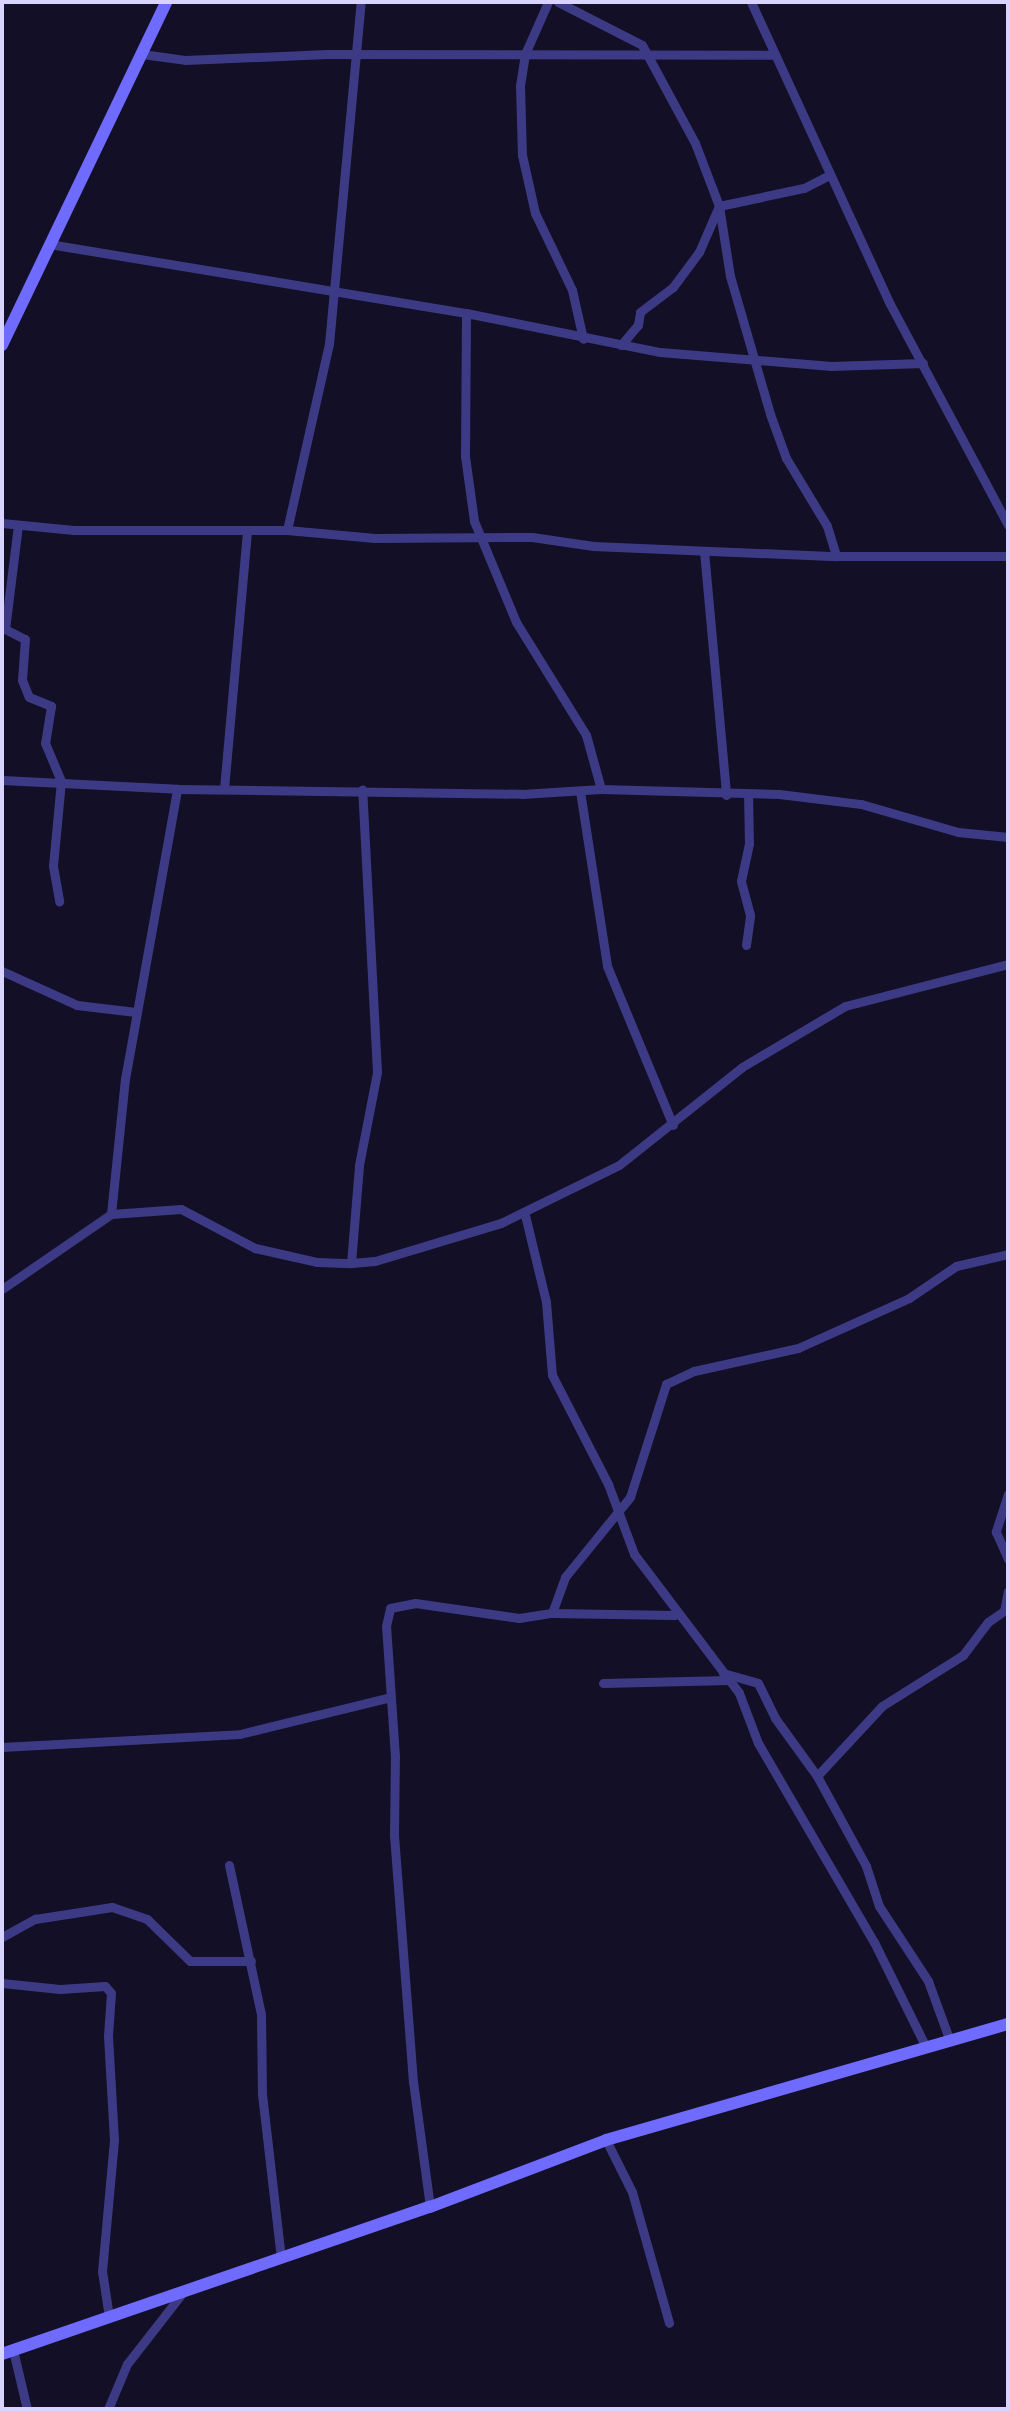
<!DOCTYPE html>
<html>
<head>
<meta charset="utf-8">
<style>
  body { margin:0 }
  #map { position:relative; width:1010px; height:2411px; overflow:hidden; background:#130f26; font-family:"Fira Sans",sans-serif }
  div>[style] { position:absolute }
  .minor>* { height:9px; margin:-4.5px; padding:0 4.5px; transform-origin:4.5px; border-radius:4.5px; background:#3d3a85 }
  .secondary>* { height:12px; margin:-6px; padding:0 6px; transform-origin:6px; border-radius:6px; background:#6f6bff }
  span { translate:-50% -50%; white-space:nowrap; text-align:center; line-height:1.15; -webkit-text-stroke:8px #130f26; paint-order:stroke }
  .frame { position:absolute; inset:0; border:4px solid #d9d4ff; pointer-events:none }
</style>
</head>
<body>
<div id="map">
  <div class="minor">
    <div style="left:548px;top:2px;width:57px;rotate:113.9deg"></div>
    <div style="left:525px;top:54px;width:31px;rotate:99deg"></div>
    <div style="left:520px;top:85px;width:70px;rotate:88.4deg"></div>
    <div style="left:522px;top:155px;width:59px;rotate:77.4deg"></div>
    <div style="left:535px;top:213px;width:85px;rotate:64.3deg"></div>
    <div style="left:572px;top:290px;width:50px;rotate:77.3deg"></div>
    <div style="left:558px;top:2px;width:94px;rotate:27.1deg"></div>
    <div style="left:642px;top:45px;width:111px;rotate:61.6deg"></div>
    <div style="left:695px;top:143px;width:67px;rotate:69.1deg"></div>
    <div style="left:719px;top:206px;width:71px;rotate:81.1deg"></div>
    <div style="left:730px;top:276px;width:144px;rotate:73.8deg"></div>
    <div style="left:770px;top:414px;width:47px;rotate:70deg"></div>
    <div style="left:786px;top:458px;width:79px;rotate:58.9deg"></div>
    <div style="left:827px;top:526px;width:31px;rotate:73deg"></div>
    <div style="left:751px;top:2px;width:332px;rotate:65.3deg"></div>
    <div style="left:890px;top:304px;width:251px;rotate:61.9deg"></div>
    <div style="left:142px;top:54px;width:43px;rotate:7.9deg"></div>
    <div style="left:185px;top:60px;width:142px;rotate:-2.4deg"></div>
    <div style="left:327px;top:54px;width:448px;rotate:0.1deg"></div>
    <div style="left:49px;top:244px;width:423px;rotate:9.4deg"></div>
    <div style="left:466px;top:313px;width:198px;rotate:11.4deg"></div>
    <div style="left:660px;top:352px;width:172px;rotate:4.7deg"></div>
    <div style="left:831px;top:366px;width:92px;rotate:-1.9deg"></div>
    <div style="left:466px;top:313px;width:143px;rotate:90.4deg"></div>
    <div style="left:465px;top:456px;width:66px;rotate:82.1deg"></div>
    <div style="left:474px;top:521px;width:109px;rotate:67.4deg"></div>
    <div style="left:516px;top:622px;width:133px;rotate:58.2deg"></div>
    <div style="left:586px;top:735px;width:56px;rotate:74.5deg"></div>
    <div style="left:621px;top:345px;width:26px;rotate:-50deg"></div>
    <div style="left:638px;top:325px;width:13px;rotate:-81deg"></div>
    <div style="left:640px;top:312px;width:41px;rotate:-37.1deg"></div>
    <div style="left:673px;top:287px;width:44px;rotate:-53.4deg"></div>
    <div style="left:699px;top:252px;width:50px;rotate:-66.5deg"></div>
    <div style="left:719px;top:206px;width:87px;rotate:-12deg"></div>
    <div style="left:804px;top:188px;width:28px;rotate:-27deg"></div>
    <div style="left:2px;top:523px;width:72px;rotate:5.6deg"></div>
    <div style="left:74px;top:530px;width:213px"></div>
    <div style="left:287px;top:530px;width:88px;rotate:5.2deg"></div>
    <div style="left:375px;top:538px;width:157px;rotate:-0.4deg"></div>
    <div style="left:532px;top:537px;width:62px;rotate:8.4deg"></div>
    <div style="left:593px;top:546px;width:243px;rotate:2.4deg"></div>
    <div style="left:836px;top:556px;width:172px"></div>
    <div style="left:18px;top:525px;width:105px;rotate:97.1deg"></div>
    <div style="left:5px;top:629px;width:22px;rotate:27deg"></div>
    <div style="left:25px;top:639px;width:41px;rotate:94.2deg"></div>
    <div style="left:22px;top:680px;width:18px;rotate:68deg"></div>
    <div style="left:29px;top:697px;width:24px;rotate:22deg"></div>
    <div style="left:51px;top:706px;width:37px;rotate:99deg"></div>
    <div style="left:45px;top:743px;width:41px;rotate:67.2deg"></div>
    <div style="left:61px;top:781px;width:85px;rotate:95.4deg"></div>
    <div style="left:53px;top:866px;width:36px;rotate:80deg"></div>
    <div style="left:287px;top:530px;width:191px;rotate:-77.3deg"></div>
    <div style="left:329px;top:344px;width:343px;rotate:-84.7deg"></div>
    <div style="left:704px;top:551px;width:245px;rotate:84.8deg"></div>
    <div style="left:2px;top:780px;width:175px;rotate:2.9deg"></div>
    <div style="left:177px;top:789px;width:345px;rotate:0.8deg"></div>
    <div style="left:522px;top:794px;width:79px;rotate:-3.6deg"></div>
    <div style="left:601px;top:789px;width:178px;rotate:1.6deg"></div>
    <div style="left:779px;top:794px;width:83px;rotate:7deg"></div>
    <div style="left:861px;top:804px;width:101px;rotate:16.1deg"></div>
    <div style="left:958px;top:832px;width:50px;rotate:5.7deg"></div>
    <div style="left:224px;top:789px;width:260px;rotate:-84.9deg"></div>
    <div style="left:580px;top:791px;width:177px;rotate:81.2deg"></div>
    <div style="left:607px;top:966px;width:172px;rotate:67.5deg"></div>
    <div style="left:746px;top:945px;width:30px;rotate:-82deg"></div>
    <div style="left:750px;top:915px;width:35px;rotate:-105deg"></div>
    <div style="left:741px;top:881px;width:38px;rotate:-78deg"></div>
    <div style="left:749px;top:844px;width:50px;rotate:-91.1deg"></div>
    <div style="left:2px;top:971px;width:82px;rotate:24.4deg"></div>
    <div style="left:77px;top:1005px;width:59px;rotate:6.8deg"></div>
    <div style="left:111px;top:1214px;width:136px;rotate:-84.1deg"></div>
    <div style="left:125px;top:1079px;width:295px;rotate:-79.8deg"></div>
    <div style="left:525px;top:1215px;width:89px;rotate:76.4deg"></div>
    <div style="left:546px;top:1302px;width:73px;rotate:85.3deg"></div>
    <div style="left:552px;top:1375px;width:123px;rotate:62.8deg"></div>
    <div style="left:608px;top:1484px;width:75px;rotate:69.6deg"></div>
    <div style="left:634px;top:1554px;width:174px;rotate:52.9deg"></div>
    <div style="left:739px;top:1693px;width:53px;rotate:69.2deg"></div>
    <div style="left:758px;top:1743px;width:230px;rotate:59.8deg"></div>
    <div style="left:874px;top:1942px;width:117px;rotate:63.7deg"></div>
    <div style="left:351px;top:1263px;width:98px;rotate:-85.3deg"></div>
    <div style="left:359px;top:1165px;width:95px;rotate:-79deg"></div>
    <div style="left:377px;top:1072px;width:283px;rotate:-93deg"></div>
    <div style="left:2px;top:1289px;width:132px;rotate:-34.5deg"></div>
    <div style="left:111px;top:1214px;width:70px;rotate:-4.1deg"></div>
    <div style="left:181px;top:1209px;width:84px;rotate:27.8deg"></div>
    <div style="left:255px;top:1248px;width:64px;rotate:12.7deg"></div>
    <div style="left:317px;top:1262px;width:34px;rotate:2deg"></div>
    <div style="left:351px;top:1263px;width:24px;rotate:-5deg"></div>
    <div style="left:375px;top:1261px;width:132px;rotate:-16.8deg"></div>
    <div style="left:501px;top:1223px;width:131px;rotate:-26.2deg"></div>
    <div style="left:619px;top:1165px;width:157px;rotate:-38.5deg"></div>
    <div style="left:742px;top:1067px;width:120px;rotate:-30.6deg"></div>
    <div style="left:845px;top:1006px;width:168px;rotate:-14.4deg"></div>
    <div style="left:1008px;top:1494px;width:40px;rotate:108deg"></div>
    <div style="left:996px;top:1532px;width:30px;rotate:66deg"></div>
    <div style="left:552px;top:1613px;width:38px;rotate:-70deg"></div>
    <div style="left:565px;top:1577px;width:103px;rotate:-50.9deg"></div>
    <div style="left:630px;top:1497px;width:119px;rotate:-72.3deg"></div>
    <div style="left:666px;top:1384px;width:31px;rotate:-25deg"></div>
    <div style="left:694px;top:1371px;width:107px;rotate:-12.5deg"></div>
    <div style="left:798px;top:1348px;width:122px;rotate:-24.2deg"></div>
    <div style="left:909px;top:1298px;width:57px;rotate:-34.2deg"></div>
    <div style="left:956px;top:1266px;width:53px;rotate:-13deg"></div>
    <div style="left:723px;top:1673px;width:36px;rotate:16deg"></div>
    <div style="left:758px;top:1683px;width:39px;rotate:64deg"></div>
    <div style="left:775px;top:1718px;width:72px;rotate:54.1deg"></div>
    <div style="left:817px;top:1776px;width:102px;rotate:61.4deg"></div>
    <div style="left:866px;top:1866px;width:42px;rotate:72deg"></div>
    <div style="left:879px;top:1906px;width:90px;rotate:56.8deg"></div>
    <div style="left:928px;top:1981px;width:64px;rotate:69.9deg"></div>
    <div style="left:603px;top:1683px;width:126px;rotate:-1.4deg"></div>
    <div style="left:2px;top:1747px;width:238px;rotate:-3.1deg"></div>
    <div style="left:240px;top:1734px;width:155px;rotate:-13.8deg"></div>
    <div style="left:817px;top:1776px;width:96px;rotate:-47.1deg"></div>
    <div style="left:882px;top:1706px;width:96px;rotate:-32.2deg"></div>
    <div style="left:963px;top:1655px;width:41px;rotate:-52.9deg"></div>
    <div style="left:988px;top:1622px;width:19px;rotate:-35deg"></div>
    <div style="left:1004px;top:1611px;width:20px;rotate:-79deg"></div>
    <div style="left:229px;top:1865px;width:152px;rotate:77.9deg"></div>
    <div style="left:261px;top:2014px;width:80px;rotate:89.3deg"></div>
    <div style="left:262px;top:2094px;width:165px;rotate:83.4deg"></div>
    <div style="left:2px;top:1937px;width:38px;rotate:-29deg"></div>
    <div style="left:35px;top:1919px;width:78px;rotate:-8.9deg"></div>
    <div style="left:112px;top:1907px;width:37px;rotate:19deg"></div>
    <div style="left:147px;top:1919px;width:60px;rotate:44.3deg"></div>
    <div style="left:190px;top:1961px;width:61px"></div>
    <div style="left:2px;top:1983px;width:58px;rotate:5.9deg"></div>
    <div style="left:60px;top:1989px;width:45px;rotate:-3.8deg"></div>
    <div style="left:105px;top:1986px;width:9px;rotate:49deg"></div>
    <div style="left:111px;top:1993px;width:43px;rotate:94deg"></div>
    <div style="left:108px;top:2036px;width:104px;rotate:86.7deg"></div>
    <div style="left:114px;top:2140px;width:132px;rotate:95.2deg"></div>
    <div style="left:102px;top:2271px;width:47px;rotate:81.3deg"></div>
    <div style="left:606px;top:2140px;width:58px;rotate:63.4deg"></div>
    <div style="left:632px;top:2192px;width:136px;rotate:74.2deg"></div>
    <div style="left:430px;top:2207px;width:126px;rotate:-97.7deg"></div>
    <div style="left:413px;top:2082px;width:249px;rotate:-94.4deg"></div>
    <div style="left:394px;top:1834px;width:77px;rotate:-89.3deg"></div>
    <div style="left:395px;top:1757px;width:131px;rotate:-93.9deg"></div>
    <div style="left:386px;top:1626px;width:18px;rotate:-77deg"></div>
    <div style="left:390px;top:1608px;width:25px;rotate:-11deg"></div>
    <div style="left:415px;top:1603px;width:105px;rotate:8.2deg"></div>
    <div style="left:519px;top:1618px;width:33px;rotate:-9deg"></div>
    <div style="left:552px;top:1613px;width:123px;rotate:0.9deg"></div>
    <div style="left:13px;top:2350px;width:61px;rotate:76.7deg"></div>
    <div style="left:108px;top:2409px;width:49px;rotate:-67.1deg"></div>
    <div style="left:127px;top:2364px;width:91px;rotate:-52.1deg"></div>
  </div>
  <div class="secondary">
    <div style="left:2px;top:345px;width:380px;rotate:-64.4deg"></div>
    <div style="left:2px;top:2354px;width:453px;rotate:-19deg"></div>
    <div style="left:430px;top:2207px;width:188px;rotate:-20.8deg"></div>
    <div style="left:606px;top:2140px;width:418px;rotate:-16.1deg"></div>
  </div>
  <div class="frame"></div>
</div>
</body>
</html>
